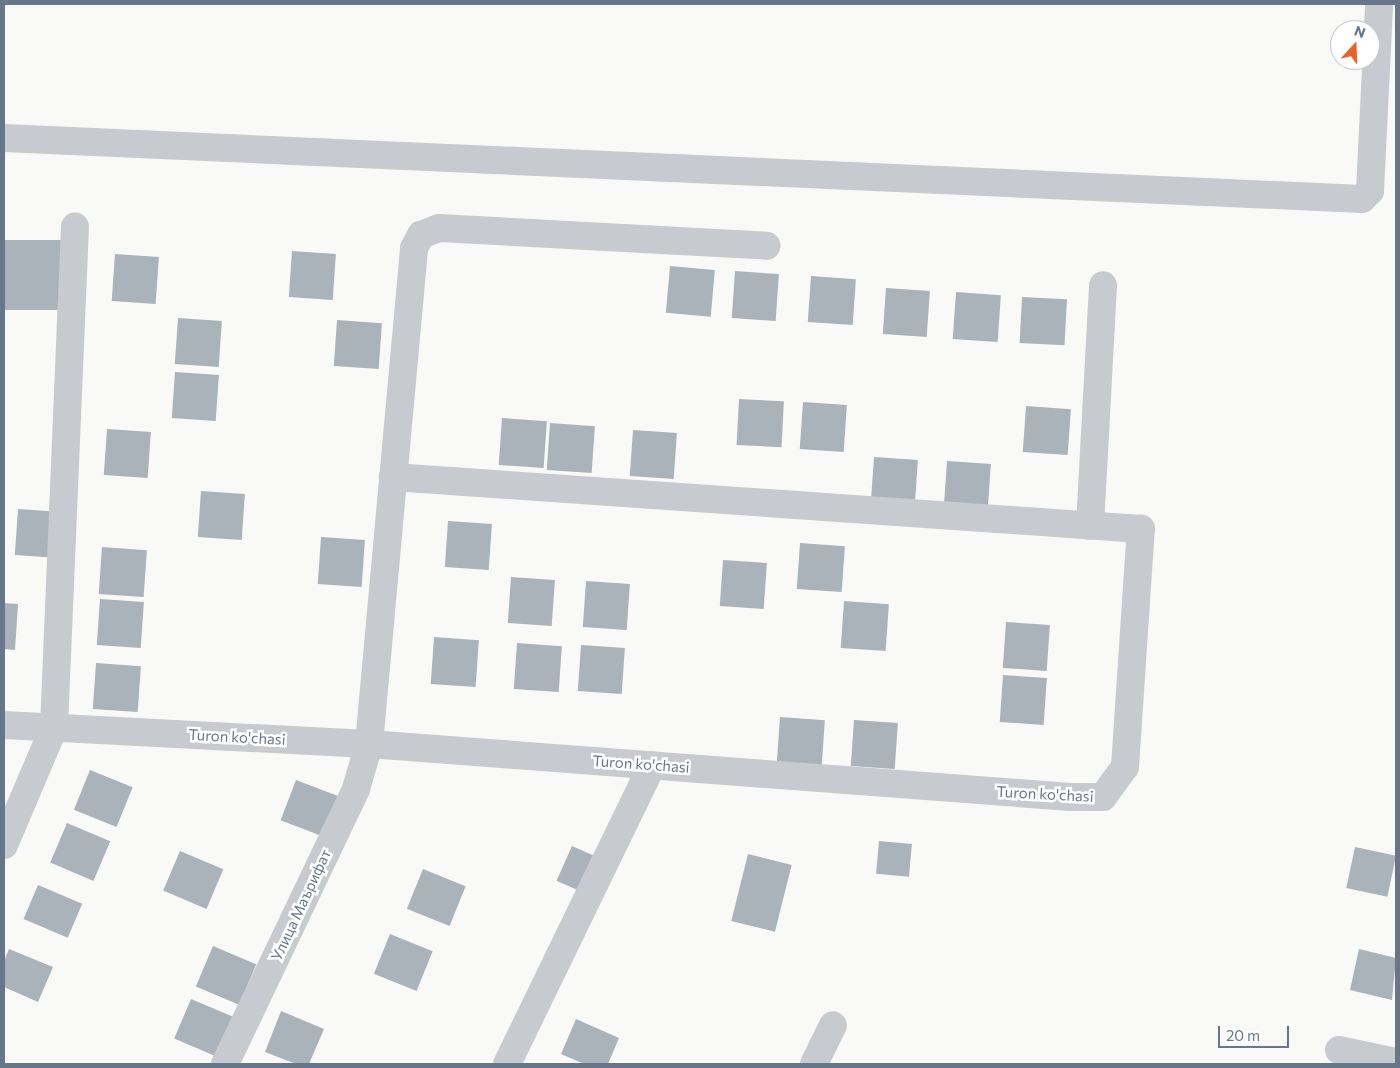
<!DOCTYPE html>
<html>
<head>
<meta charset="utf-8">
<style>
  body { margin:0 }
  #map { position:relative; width:1400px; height:1068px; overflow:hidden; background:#f9f9f7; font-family:Commissioner,sans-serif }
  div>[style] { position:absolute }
  .building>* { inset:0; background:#abb3ba; transform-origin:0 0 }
  .minor>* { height:28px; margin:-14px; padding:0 14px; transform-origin:14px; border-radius:14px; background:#c7cace }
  span { translate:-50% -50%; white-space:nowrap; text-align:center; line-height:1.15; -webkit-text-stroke:5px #fff; paint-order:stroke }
  .street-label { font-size:15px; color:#677789 }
  .frame { position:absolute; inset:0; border:5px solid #677789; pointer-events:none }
  .north { position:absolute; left:1330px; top:20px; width:50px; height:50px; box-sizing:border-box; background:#fff; border:1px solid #c2c9d0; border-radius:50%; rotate:20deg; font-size:14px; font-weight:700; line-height:20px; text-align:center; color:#677789 }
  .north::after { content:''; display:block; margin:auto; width:18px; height:22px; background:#e96327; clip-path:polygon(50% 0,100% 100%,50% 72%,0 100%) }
  .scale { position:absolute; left:1218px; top:1026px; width:71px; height:22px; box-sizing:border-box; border:2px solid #677789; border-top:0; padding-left:6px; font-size:15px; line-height:18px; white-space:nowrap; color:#677789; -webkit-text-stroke:4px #fff; paint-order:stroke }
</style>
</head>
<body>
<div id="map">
  <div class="building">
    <div style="left:64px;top:240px;width:70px;height:60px;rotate:90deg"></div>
    <div style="left:292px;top:251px;width:44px;height:46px;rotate:4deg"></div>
    <div style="left:115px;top:254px;width:44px;height:47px;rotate:4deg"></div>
    <div style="left:670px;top:266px;width:45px;height:47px;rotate:5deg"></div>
    <div style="left:735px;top:271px;width:44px;height:47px;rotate:4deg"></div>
    <div style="left:811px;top:276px;width:45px;height:46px;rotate:4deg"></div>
    <div style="left:886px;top:288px;width:44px;height:46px;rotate:4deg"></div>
    <div style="left:956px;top:292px;width:45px;height:47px;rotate:4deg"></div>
    <div style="left:1022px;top:297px;width:45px;height:46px;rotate:3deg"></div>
    <div style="left:178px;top:318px;width:44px;height:46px;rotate:4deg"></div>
    <div style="left:337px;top:320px;width:45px;height:46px;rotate:4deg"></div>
    <div style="left:175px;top:372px;width:44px;height:46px;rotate:4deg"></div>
    <div style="left:739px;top:399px;width:45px;height:46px;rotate:3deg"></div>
    <div style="left:803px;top:402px;width:44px;height:47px;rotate:4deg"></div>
    <div style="left:1026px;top:406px;width:45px;height:46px;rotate:4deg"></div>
    <div style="left:502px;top:418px;width:45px;height:47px;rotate:4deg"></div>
    <div style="left:550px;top:423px;width:45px;height:47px;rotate:4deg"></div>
    <div style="left:107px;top:429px;width:44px;height:46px;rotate:4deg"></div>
    <div style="left:633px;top:430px;width:44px;height:46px;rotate:4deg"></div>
    <div style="left:874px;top:457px;width:44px;height:47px;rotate:4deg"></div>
    <div style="left:947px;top:461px;width:44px;height:46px;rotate:4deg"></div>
    <div style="left:201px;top:491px;width:44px;height:46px;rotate:4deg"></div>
    <div style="left:18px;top:509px;width:44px;height:46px;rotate:4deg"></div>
    <div style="left:448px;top:521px;width:44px;height:46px;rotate:4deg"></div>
    <div style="left:321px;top:537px;width:44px;height:47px;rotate:4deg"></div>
    <div style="left:800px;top:543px;width:45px;height:46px;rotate:4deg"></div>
    <div style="left:102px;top:547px;width:45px;height:47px;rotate:4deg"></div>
    <div style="left:723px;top:560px;width:44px;height:46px;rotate:4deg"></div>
    <div style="left:511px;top:577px;width:44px;height:46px;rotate:4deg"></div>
    <div style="left:586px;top:581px;width:44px;height:46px;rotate:4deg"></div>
    <div style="left:100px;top:599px;width:44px;height:46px;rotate:4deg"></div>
    <div style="left:844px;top:601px;width:45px;height:47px;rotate:4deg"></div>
    <div style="clip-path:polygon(4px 603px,18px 604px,15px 650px,4px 649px)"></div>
    <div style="left:1006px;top:622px;width:44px;height:46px;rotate:4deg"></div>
    <div style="left:434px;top:637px;width:45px;height:47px;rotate:4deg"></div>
    <div style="left:517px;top:643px;width:45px;height:46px;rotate:4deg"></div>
    <div style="left:581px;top:645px;width:44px;height:46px;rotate:4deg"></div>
    <div style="left:96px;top:663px;width:45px;height:46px;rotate:4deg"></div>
    <div style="left:1003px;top:675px;width:44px;height:47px;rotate:4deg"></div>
    <div style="left:780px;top:717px;width:45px;height:46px;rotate:4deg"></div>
    <div style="left:854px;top:720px;width:44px;height:46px;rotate:4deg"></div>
    <div style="left:90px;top:770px;width:46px;height:43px;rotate:22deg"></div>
    <div style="left:296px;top:780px;width:47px;height:43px;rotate:21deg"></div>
    <div style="left:67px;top:823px;width:47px;height:43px;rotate:23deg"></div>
    <div style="left:879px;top:841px;width:33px;height:33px;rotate:5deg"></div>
    <div style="left:572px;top:846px;width:47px;height:38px;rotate:24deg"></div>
    <div style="left:1355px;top:847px;width:42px;height:42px;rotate:12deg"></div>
    <div style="left:180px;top:851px;width:47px;height:43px;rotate:23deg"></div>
    <div style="left:748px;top:854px;width:45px;height:69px;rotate:14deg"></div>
    <div style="left:423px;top:869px;width:46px;height:43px;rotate:22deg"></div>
    <div style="left:38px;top:885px;width:48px;height:37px;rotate:23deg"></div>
    <div style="left:390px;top:934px;width:46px;height:43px;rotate:22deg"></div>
    <div style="left:213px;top:946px;width:47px;height:44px;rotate:23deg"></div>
    <div style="clip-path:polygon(9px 949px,53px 967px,38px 1002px,4px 987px,4px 961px)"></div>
    <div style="clip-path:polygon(1359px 949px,1396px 958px,1392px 1000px,1350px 990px)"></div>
    <div style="left:191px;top:999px;width:47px;height:43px;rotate:23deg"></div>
    <div style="clip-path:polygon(281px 1011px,324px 1029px,309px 1064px,296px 1064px,265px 1052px)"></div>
    <div style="clip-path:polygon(576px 1019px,619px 1038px,608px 1064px,584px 1064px,561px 1054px)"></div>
  </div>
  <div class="minor">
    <div style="left:4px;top:138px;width:1359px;rotate:2.57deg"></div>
    <div style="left:1362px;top:199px;width:11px;rotate:-45deg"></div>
    <div style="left:1370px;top:191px;width:187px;rotate:-87.2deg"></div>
    <div style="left:1090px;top:526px;width:241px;rotate:-86.9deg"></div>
    <div style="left:4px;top:725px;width:365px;rotate:3deg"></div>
    <div style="left:369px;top:744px;width:703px;rotate:4.32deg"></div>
    <div style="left:1070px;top:797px;width:33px"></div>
    <div style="left:1103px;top:797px;width:37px;rotate:-54deg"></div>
    <div style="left:1125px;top:767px;width:239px;rotate:-86.2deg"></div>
    <div style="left:1141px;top:529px;width:750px;rotate:-176.02deg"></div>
    <div style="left:4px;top:845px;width:128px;rotate:-67deg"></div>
    <div style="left:54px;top:727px;width:501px;rotate:-87.6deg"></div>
    <div style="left:1339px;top:1050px;width:58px;rotate:11.9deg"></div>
    <div style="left:225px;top:1064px;width:305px;rotate:-64.5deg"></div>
    <div style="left:356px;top:789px;width:47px;rotate:-73.9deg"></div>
    <div style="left:369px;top:744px;width:498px;rotate:-84.8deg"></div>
    <div style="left:414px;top:248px;width:15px;rotate:-62deg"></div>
    <div style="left:421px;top:235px;width:19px;rotate:-21deg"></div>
    <div style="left:439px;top:228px;width:328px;rotate:3.1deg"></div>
    <div style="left:507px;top:1064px;width:332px;rotate:-64.1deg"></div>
    <div style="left:814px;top:1064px;width:43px;rotate:-64deg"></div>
  </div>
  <div class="street-label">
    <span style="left:237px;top:737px;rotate:3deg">Turon ko'chasi</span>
    <span style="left:641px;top:764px;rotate:4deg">Turon ko'chasi</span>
    <span style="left:1045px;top:794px;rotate:3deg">Turon ko'chasi</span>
    <span style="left:301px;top:905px;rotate:-65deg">Улица Маърифат</span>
  </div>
  <div class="frame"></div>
  <div class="north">N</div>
  <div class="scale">20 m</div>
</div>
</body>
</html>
